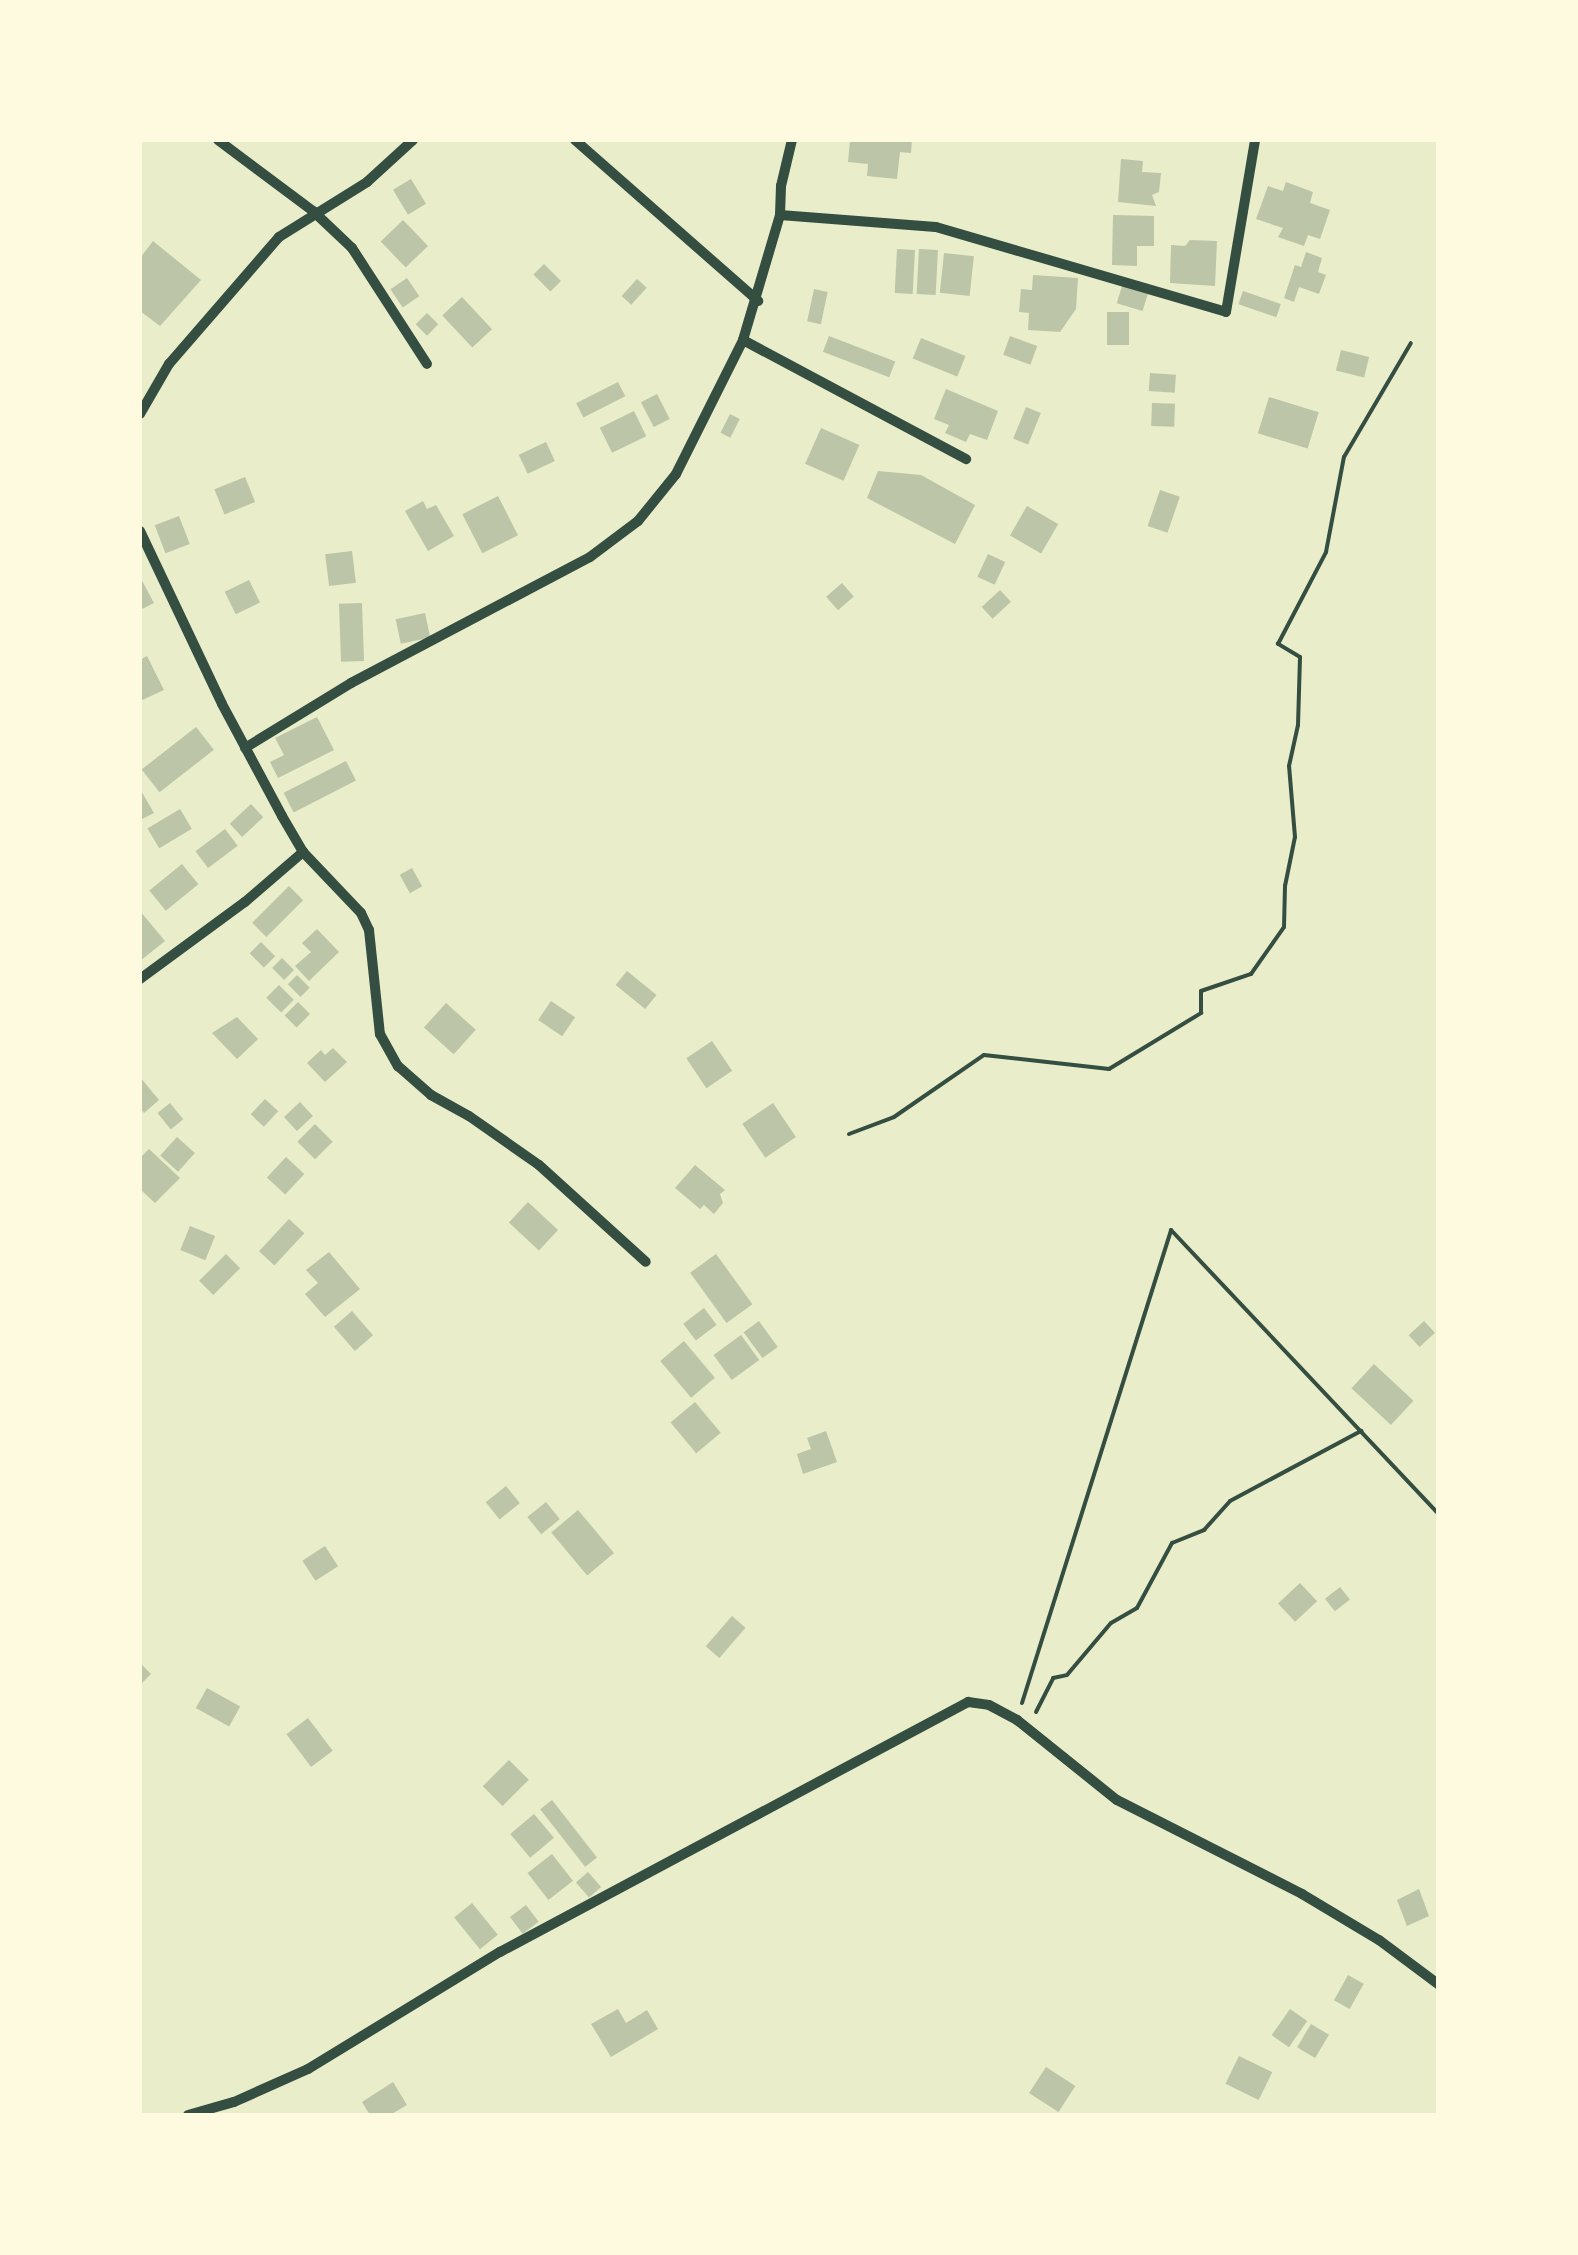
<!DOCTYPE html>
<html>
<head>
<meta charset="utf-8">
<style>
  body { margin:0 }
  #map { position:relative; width:1578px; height:2255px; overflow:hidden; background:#e9edc9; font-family:"Nunito Sans",sans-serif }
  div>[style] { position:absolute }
  .building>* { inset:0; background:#bcc5a7; transform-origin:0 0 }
  .path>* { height:4px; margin:-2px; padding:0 2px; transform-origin:2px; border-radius:2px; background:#344e41 }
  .minor>* { height:10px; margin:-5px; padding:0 5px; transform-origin:5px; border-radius:5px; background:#344e41 }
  span { translate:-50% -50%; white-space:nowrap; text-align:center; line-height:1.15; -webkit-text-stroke:9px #fefae0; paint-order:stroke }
  .frame { position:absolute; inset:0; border:142px solid #fefae0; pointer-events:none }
</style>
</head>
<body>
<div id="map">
  <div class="building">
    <div style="clip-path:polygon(867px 140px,912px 140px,911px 153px,900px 152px,897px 179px,867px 176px,868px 164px,848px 162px,850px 141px)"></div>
    <div style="clip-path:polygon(1121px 159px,1143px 161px,1142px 172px,1161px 173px,1159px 192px,1152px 195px,1156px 206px,1118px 202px)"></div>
    <div style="left:411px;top:179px;width:29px;height:21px;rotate:59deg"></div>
    <div style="clip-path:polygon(1286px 182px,1313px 192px,1310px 203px,1330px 210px,1320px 239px,1308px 235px,1304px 246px,1278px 237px,1283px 228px,1256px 219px,1268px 186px,1283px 191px)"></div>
    <div style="clip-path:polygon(1113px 215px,1154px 216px,1154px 246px,1137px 246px,1137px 266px,1112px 265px)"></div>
    <div style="left:403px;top:220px;width:36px;height:31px;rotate:46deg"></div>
    <div style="clip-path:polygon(1190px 240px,1217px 241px,1215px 286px,1170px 283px,1171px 245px,1185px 246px)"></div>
    <div style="clip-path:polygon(153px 241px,201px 280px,160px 326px,140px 311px,140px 258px)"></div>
    <div style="left:897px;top:249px;width:18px;height:44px;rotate:3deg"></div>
    <div style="left:919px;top:249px;width:19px;height:45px;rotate:3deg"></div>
    <div style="clip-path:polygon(1306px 252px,1322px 258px,1318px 272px,1326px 275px,1319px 294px,1299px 287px,1294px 302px,1284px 298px,1295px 265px,1301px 267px)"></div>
    <div style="left:944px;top:253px;width:30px;height:40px;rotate:6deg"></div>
    <div style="left:544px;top:264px;width:24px;height:15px;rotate:45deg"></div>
    <div style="clip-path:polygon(1033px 275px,1078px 278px,1076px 309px,1060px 332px,1028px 330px,1029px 313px,1019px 312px,1021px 289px,1032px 290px)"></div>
    <div style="left:407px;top:278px;width:22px;height:20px;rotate:56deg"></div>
    <div style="left:637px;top:279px;width:13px;height:23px;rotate:42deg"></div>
    <div style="left:1122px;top:286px;width:27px;height:18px;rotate:17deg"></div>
    <div style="left:814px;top:289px;width:14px;height:33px;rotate:12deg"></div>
    <div style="left:1243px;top:291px;width:40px;height:14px;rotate:19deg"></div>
    <div style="left:462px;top:297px;width:44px;height:27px;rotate:47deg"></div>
    <div style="left:1107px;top:312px;width:22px;height:33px"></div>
    <div style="left:427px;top:313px;width:16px;height:16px;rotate:45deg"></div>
    <div style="left:829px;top:336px;width:71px;height:17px;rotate:21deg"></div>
    <div style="left:1010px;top:336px;width:29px;height:20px;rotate:20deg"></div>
    <div style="left:921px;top:338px;width:48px;height:22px;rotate:22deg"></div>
    <div style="left:1341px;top:350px;width:29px;height:21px;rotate:14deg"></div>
    <div style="left:1150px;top:373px;width:26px;height:18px;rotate:4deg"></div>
    <div style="left:618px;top:382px;width:16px;height:47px;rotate:63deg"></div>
    <div style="clip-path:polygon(946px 389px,998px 411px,987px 440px,970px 434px,966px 442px,945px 433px,949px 425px,934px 419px)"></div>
    <div style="left:657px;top:394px;width:28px;height:18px;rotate:63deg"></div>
    <div style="left:1269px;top:397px;width:52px;height:38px;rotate:17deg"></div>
    <div style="left:1152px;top:403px;width:23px;height:23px;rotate:2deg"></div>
    <div style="left:1026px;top:407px;width:16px;height:34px;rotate:22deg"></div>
    <div style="left:634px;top:411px;width:28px;height:38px;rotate:64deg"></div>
    <div style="left:730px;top:414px;width:11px;height:21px;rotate:27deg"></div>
    <div style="left:821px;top:428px;width:42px;height:39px;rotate:24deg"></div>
    <div style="left:546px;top:442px;width:21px;height:30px;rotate:65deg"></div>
    <div style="clip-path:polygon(878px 471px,921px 475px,975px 505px,955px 544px,867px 498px)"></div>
    <div style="left:245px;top:477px;width:27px;height:33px;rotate:68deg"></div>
    <div style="left:1160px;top:490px;width:21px;height:38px;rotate:19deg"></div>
    <div style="left:498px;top:496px;width:44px;height:40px;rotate:63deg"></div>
    <div style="clip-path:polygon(423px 501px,427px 509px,436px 505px,454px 536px,428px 551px,405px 511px)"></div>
    <div style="left:1027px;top:506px;width:36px;height:34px;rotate:30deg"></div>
    <div style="left:179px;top:516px;width:30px;height:26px;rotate:69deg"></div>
    <div style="left:352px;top:551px;width:32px;height:27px;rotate:83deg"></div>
    <div style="left:988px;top:554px;width:19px;height:25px;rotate:25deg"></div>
    <div style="clip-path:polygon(140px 577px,154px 603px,140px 610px)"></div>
    <div style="left:249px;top:580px;width:25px;height:27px;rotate:64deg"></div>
    <div style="left:842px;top:583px;width:18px;height:21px;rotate:49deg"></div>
    <div style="left:1000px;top:590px;width:16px;height:25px;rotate:47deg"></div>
    <div style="left:362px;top:603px;width:58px;height:23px;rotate:88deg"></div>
    <div style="left:425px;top:613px;width:25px;height:30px;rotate:78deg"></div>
    <div style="clip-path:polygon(147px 656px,164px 690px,140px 701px,140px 660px)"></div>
    <div style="clip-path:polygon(317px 717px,334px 750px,278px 778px,270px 762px,284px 755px,275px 738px)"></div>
    <div style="left:196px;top:727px;width:29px;height:69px;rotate:52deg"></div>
    <div style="left:346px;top:761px;width:22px;height:70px;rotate:63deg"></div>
    <div style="clip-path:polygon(140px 789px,154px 813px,140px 820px)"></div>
    <div style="left:251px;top:804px;width:18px;height:29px;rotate:47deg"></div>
    <div style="left:180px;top:809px;width:23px;height:38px;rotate:59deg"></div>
    <div style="left:225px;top:829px;width:21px;height:37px;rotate:53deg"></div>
    <div style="left:182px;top:864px;width:26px;height:42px;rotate:51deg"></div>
    <div style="left:412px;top:868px;width:21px;height:14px;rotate:61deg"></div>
    <div style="left:289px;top:886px;width:20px;height:52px;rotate:45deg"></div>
    <div style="clip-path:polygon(140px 911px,165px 941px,140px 961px)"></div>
    <div style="clip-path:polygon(317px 929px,339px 952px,309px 981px,295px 966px,311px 952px,302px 943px)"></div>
    <div style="left:261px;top:942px;width:20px;height:16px;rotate:45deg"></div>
    <div style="left:282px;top:958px;width:17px;height:14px;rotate:45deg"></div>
    <div style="left:627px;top:971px;width:38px;height:18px;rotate:39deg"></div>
    <div style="left:297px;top:975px;width:18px;height:13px;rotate:45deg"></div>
    <div style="left:279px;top:985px;width:21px;height:18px;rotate:45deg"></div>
    <div style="left:551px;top:1001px;width:29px;height:23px;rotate:34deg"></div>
    <div style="left:298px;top:1002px;width:17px;height:19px;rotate:45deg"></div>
    <div style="left:446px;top:1003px;width:40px;height:33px;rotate:42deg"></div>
    <div style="clip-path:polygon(237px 1017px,258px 1039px,237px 1059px,212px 1033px)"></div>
    <div style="left:712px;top:1041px;width:36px;height:31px;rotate:56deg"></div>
    <div style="clip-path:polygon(333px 1048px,347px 1062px,325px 1082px,307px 1063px,321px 1050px,325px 1055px)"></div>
    <div style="clip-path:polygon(140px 1077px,159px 1100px,144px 1113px,140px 1108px)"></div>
    <div style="left:265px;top:1099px;width:18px;height:21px;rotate:43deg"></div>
    <div style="left:300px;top:1102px;width:19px;height:22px;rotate:47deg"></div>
    <div style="left:170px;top:1103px;width:21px;height:16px;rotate:51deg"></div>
    <div style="left:773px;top:1103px;width:41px;height:37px;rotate:56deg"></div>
    <div style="left:315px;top:1124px;width:25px;height:25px;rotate:45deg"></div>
    <div style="left:177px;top:1137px;width:24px;height:25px;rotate:42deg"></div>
    <div style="clip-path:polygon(149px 1149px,180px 1178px,155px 1203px,140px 1189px,140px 1158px)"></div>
    <div style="left:286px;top:1157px;width:25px;height:28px;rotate:43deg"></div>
    <div style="clip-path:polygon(695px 1165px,725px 1190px,720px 1194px,723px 1203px,714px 1214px,704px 1205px,700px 1209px,675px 1188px)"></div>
    <div style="left:528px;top:1202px;width:41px;height:28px;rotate:43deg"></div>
    <div style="left:289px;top:1219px;width:21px;height:44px;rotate:43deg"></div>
    <div style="left:190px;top:1226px;width:27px;height:26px;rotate:22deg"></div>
    <div style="clip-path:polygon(329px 1252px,360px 1289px,325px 1317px,305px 1294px,318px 1283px,306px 1270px)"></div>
    <div style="left:226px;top:1254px;width:20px;height:38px;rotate:45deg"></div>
    <div style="left:716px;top:1254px;width:62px;height:32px;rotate:54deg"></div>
    <div style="left:704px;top:1308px;width:21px;height:26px;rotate:53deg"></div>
    <div style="left:352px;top:1311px;width:32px;height:24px;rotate:49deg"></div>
    <div style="left:759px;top:1321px;width:32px;height:19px;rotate:54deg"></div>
    <div style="left:1424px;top:1321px;width:16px;height:21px;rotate:47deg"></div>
    <div style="left:741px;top:1335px;width:31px;height:34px;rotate:54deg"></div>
    <div style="left:684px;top:1341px;width:48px;height:31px;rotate:50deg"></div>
    <div style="left:1374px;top:1364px;width:54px;height:33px;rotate:43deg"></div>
    <div style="left:695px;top:1402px;width:40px;height:32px;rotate:50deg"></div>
    <div style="clip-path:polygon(826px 1431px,837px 1462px,803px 1474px,797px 1454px,811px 1449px,807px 1438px)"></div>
    <div style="left:506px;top:1486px;width:22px;height:26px;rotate:51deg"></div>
    <div style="left:546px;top:1502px;width:22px;height:24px;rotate:51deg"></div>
    <div style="left:578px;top:1510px;width:56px;height:35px;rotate:50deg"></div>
    <div style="left:325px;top:1546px;width:24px;height:27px;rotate:57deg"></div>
    <div style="left:1300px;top:1583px;width:25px;height:30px;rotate:47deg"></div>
    <div style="left:1340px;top:1587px;width:16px;height:19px;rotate:52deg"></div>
    <div style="left:732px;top:1616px;width:18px;height:40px;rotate:41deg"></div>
    <div style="clip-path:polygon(140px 1663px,151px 1674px,140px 1685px)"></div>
    <div style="left:207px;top:1688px;width:38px;height:23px;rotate:29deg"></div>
    <div style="left:308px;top:1718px;width:41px;height:27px;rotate:53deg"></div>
    <div style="left:509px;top:1760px;width:28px;height:37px;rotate:45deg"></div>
    <div style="left:552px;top:1800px;width:73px;height:15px;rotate:52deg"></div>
    <div style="left:534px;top:1814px;width:31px;height:31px;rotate:50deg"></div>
    <div style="left:552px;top:1854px;width:34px;height:31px;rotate:52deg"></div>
    <div style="left:588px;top:1872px;width:20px;height:16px;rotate:49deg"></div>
    <div style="clip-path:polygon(1419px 1889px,1429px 1916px,1407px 1926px,1397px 1900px)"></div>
    <div style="left:472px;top:1903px;width:41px;height:23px;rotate:51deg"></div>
    <div style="left:526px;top:1905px;width:21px;height:20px;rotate:53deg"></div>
    <div style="left:1348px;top:1975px;width:18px;height:29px;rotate:29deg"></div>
    <div style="clip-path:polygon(618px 2009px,626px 2023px,647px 2010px,658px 2029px,611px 2057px,591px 2024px)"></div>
    <div style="left:1290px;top:2009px;width:21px;height:32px;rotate:35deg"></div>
    <div style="left:1311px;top:2024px;width:21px;height:27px;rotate:31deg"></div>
    <div style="left:1239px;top:2056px;width:37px;height:31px;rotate:26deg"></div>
    <div style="left:1046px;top:2067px;width:35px;height:31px;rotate:33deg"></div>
    <div style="clip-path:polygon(393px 2082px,407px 2105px,390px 2115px,370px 2115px,362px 2102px)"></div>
  </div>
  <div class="path">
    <div style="left:849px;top:1134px;width:48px;rotate:-20.7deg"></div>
    <div style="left:894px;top:1117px;width:109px;rotate:-34.6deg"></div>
    <div style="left:984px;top:1055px;width:126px;rotate:6.4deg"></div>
    <div style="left:1109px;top:1069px;width:108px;rotate:-31.3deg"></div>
    <div style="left:1201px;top:1013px;width:22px;rotate:-90deg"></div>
    <div style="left:1201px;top:991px;width:53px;rotate:-18.8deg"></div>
    <div style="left:1251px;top:974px;width:57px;rotate:-54.9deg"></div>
    <div style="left:1284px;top:927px;width:41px;rotate:-88.6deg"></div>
    <div style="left:1285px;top:886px;width:50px;rotate:-78.5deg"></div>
    <div style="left:1295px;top:837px;width:71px;rotate:-94.8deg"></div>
    <div style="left:1289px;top:766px;width:42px;rotate:-77.6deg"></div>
    <div style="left:1298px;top:725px;width:68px;rotate:-88.3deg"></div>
    <div style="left:1300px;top:657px;width:26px;rotate:-149deg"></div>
    <div style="left:1278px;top:644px;width:104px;rotate:-62.4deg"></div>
    <div style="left:1326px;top:552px;width:97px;rotate:-79.3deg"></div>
    <div style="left:1344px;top:457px;width:132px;rotate:-59.6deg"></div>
    <div style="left:1022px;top:1703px;width:496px;rotate:-72.5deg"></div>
    <div style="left:1171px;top:1230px;width:389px;rotate:46.7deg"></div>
    <div style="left:1036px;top:1712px;width:38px;rotate:-63deg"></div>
    <div style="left:1053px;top:1678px;width:14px;rotate:-12deg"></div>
    <div style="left:1067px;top:1675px;width:68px;rotate:-49.8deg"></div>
    <div style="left:1111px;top:1623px;width:30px;rotate:-30deg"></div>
    <div style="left:1137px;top:1608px;width:74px;rotate:-61.7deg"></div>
    <div style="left:1172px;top:1543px;width:35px;rotate:-22deg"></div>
    <div style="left:1204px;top:1530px;width:39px;rotate:-48deg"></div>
    <div style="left:1230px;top:1501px;width:149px;rotate:-28.1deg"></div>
  </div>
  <div class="minor">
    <div style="left:218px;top:140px;width:119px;rotate:36.8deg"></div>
    <div style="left:313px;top:211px;width:54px;rotate:43.5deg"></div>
    <div style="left:352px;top:248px;width:138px;rotate:57.1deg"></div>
    <div style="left:575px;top:140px;width:244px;rotate:41.3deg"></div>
    <div style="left:780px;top:215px;width:156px;rotate:4.4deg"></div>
    <div style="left:936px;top:227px;width:302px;rotate:16.3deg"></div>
    <div style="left:1226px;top:312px;width:174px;rotate:-80.4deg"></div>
    <div style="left:743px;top:340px;width:253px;rotate:28.1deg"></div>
    <div style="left:140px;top:414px;width:58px;rotate:-59.9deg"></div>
    <div style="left:169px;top:364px;width:168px;rotate:-49.1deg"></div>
    <div style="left:279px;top:237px;width:104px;rotate:-32deg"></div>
    <div style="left:367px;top:182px;width:62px;rotate:-42.4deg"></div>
    <div style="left:140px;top:531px;width:191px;rotate:64.6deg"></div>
    <div style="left:222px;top:704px;width:127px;rotate:61.8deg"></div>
    <div style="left:282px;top:816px;width:42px;rotate:59.7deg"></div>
    <div style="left:303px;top:852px;width:84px;rotate:46.4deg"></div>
    <div style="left:361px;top:913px;width:19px;rotate:65deg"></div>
    <div style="left:369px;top:930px;width:105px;rotate:84deg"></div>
    <div style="left:380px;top:1034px;width:37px;rotate:61deg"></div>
    <div style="left:398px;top:1066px;width:44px;rotate:41.3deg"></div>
    <div style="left:431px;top:1095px;width:43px;rotate:28.9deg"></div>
    <div style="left:469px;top:1116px;width:85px;rotate:35deg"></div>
    <div style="left:539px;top:1165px;width:144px;rotate:42.2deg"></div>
    <div style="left:245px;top:748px;width:124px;rotate:-31.5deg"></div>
    <div style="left:351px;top:683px;width:270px;rotate:-27.8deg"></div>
    <div style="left:590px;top:557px;width:60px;rotate:-36.9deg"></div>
    <div style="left:638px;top:521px;width:60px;rotate:-51deg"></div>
    <div style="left:676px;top:474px;width:150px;rotate:-63.4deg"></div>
    <div style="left:743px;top:340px;width:130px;rotate:-73.5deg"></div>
    <div style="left:780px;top:215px;width:29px;rotate:-88deg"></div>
    <div style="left:781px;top:186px;width:47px;rotate:-76.6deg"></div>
    <div style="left:140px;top:979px;width:130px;rotate:-36.3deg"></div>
    <div style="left:245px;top:902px;width:77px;rotate:-40.8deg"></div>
    <div style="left:188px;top:2115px;width:48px;rotate:-15.8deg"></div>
    <div style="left:234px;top:2102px;width:81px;rotate:-24deg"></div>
    <div style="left:308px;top:2069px;width:225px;rotate:-31.4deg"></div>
    <div style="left:500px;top:1952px;width:531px;rotate:-28.11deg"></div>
    <div style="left:968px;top:1702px;width:21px;rotate:8deg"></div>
    <div style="left:989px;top:1705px;width:32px;rotate:28deg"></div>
    <div style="left:1017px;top:1720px;width:128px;rotate:38.7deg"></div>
    <div style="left:1117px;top:1800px;width:208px;rotate:26.9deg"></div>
    <div style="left:1302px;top:1894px;width:90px;rotate:30.9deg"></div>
    <div style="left:1379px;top:1940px;width:74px;rotate:36.7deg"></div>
  </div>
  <div class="frame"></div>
</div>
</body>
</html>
